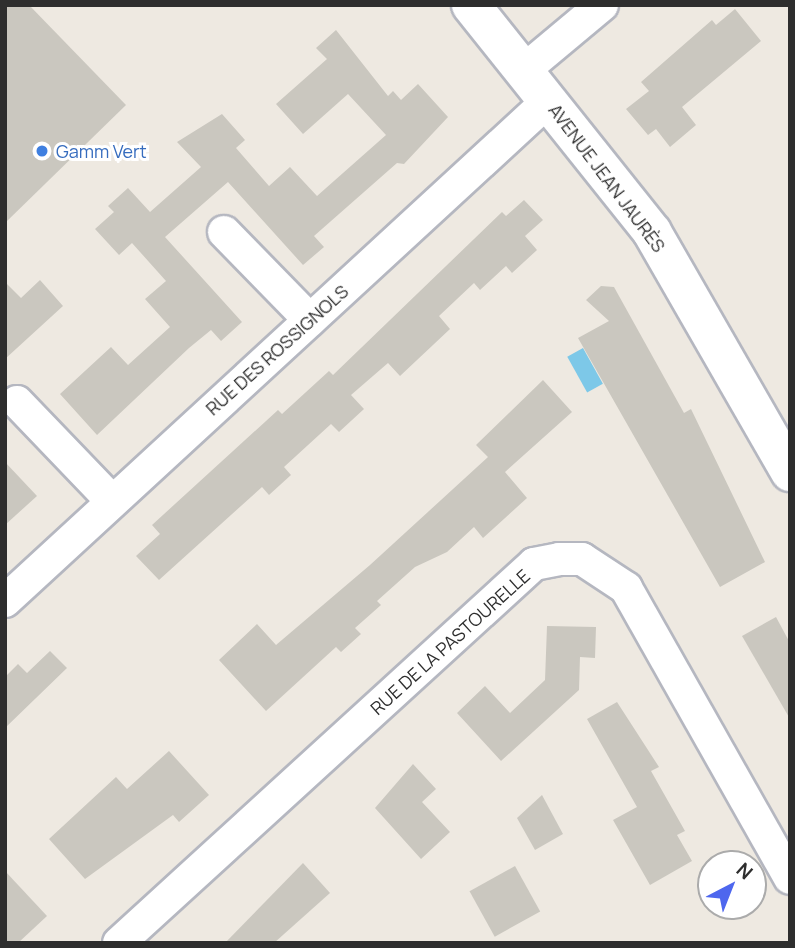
<!DOCTYPE html>
<html>
<head>
<meta charset="utf-8">
<style>
  body { margin:0 }
  #map { position:relative; width:795px; height:948px; overflow:hidden; background:#eee9e1; font-family:Manrope,sans-serif }
  div>[style] { position:absolute }
  .water>* { inset:0; background:#7dc8e8; transform-origin:0 0 }
  .building>* { inset:0; background:#cac7bf; transform-origin:0 0 }
  .roads { filter:drop-shadow(2px 0 #b5b7c0) drop-shadow(-2px 0 #b5b7c0) drop-shadow(0 2px #b5b7c0) drop-shadow(0 -2px #b5b7c0) }
  .minor>* { height:32px; margin:-16px; padding:0 16px; transform-origin:16px; border-radius:16px; background:#fff }
  .tertiary>* { height:38px; margin:-19px; padding:0 19px; transform-origin:19px; border-radius:19px; background:#fff }
  .dots>* { width:19px; height:19px; translate:-50% -50%; box-sizing:border-box; border:4px solid #fff; border-radius:50% }
  span { translate:-50% -50%; white-space:nowrap; text-align:center; line-height:1.15; -webkit-text-stroke:6px #fff; paint-order:stroke }
  .shop-label { font-size:18px; color:#366cbe }
  .left { translate:0 -50%; text-align:left }
  .street-label { font-size:18px; color:#2e2e2e }
  .frame { position:absolute; inset:0; border:7px solid #2e2e2e; pointer-events:none }
  .north { position:absolute; left:697px; top:850px; width:70px; height:70px; box-sizing:border-box; background:#fff; border:2px solid #ababab; border-radius:50%; rotate:42deg; font-size:19px; font-weight:700; line-height:28px; text-align:center; color:#2e2e2e }
  .north::after { content:''; display:block; margin:auto; width:24px; height:32px; background:#4e67ee; clip-path:polygon(50% 0,100% 100%,50% 72%,0 100%) }
</style>
</head>
<body>
<div id="map">
  <div class="water">
    <div style="left:583px;top:348px;width:41px;height:18px;rotate:61deg"></div>
  </div>
  <div class="building">
    <div style="clip-path:polygon(5px 5px,29px 5px,126px 105px,5px 223px)"></div>
    <div style="clip-path:polygon(735px 9px,761px 41px,682px 107px,696px 125px,670px 147px,656px 129px,648px 135px,626px 109px,649px 91px,641px 82px,712px 20px,716px 25px)"></div>
    <div style="clip-path:polygon(336px 30px,388px 96px,393px 91px,401px 100px,418px 84px,448px 117px,404px 164px,397px 163px,314px 236px,324px 247px,303px 265px,228px 182px,165px 237px,242px 322px,221px 341px,211px 330px,189px 348px,97px 435px,60px 394px,111px 347px,128px 365px,170px 327px,145px 299px,166px 281px,132px 243px,119px 255px,95px 229px,114px 212px,108px 206px,128px 188px,150px 212px,201px 167px,177px 142px,222px 114px,245px 140px,236px 148px,269px 186px,290px 167px,317px 196px,386px 135px,348px 94px,303px 134px,276px 104px,327px 59px,316px 48px)"></div>
    <div style="clip-path:polygon(524px 200px,543px 220px,525px 236px,537px 250px,512px 273px,506px 266px,480px 290px,474px 283px,439px 316px,450px 329px,400px 376px,388px 363px,351px 395px,364px 409px,339px 432px,331px 424px,284px 467px,291px 475px,269px 495px,262px 487px,159px 580px,136px 556px,160px 534px,152px 525px,278px 410px,282px 414px,329px 371px,333px 375px,502px 212px,506px 216px)"></div>
    <div style="clip-path:polygon(40px 280px,63px 306px,5px 359px,5px 282px,21px 298px)"></div>
    <div style="clip-path:polygon(601px 286px,614px 287px,684px 413px,691px 409px,765px 562px,720px 587px,578px 338px,609px 321px,586px 300px)"></div>
    <div style="clip-path:polygon(543px 380px,572px 412px,505px 472px,527px 498px,483px 538px,474px 527px,447px 552px,415px 567px,377px 601px,381px 605px,355px 628px,361px 634px,341px 652px,336px 647px,266px 711px,219px 660px,257px 624px,276px 645px,370px 565px,488px 457px,476px 445px)"></div>
    <div style="clip-path:polygon(5px 462px,37px 496px,5px 525px)"></div>
    <div style="clip-path:polygon(776px 617px,790px 643px,790px 719px,742px 636px)"></div>
    <div style="clip-path:polygon(547px 626px,596px 627px,595px 658px,580px 657px,579px 690px,501px 761px,457px 713px,485px 686px,510px 713px,545px 680px)"></div>
    <div style="clip-path:polygon(50px 651px,67px 668px,5px 728px,5px 677px,18px 664px,27px 673px)"></div>
    <div style="clip-path:polygon(617px 702px,659px 767px,651px 771px,685px 831px,677px 835px,692px 861px,650px 885px,613px 820px,637px 807px,587px 719px)"></div>
    <div style="clip-path:polygon(169px 751px,209px 795px,179px 822px,173px 815px,85px 879px,49px 839px,116px 777px,127px 789px)"></div>
    <div style="clip-path:polygon(413px 764px,436px 789px,422px 802px,450px 832px,421px 859px,375px 808px)"></div>
    <div style="clip-path:polygon(542px 795px,563px 834px,535px 850px,517px 818px)"></div>
    <div style="clip-path:polygon(303px 863px,330px 893px,274px 943px,225px 943px)"></div>
    <div style="left:515px;top:866px;width:52px;height:52px;rotate:61deg"></div>
    <div style="clip-path:polygon(5px 871px,47px 916px,18px 943px,5px 943px)"></div>
  </div>
  <div class="roads">
    <div class="minor">
      <div style="left:523px;top:71px;width:103px;rotate:-39.9deg"></div>
      <div style="left:224px;top:232px;width:123px;rotate:45.7deg"></div>
      <div style="left:17px;top:402px;width:136px;rotate:46.2deg"></div>
      <div style="left:5px;top:601px;width:738px;rotate:-42.64deg"></div>
      <div style="left:119px;top:943px;width:562px;rotate:-42.4deg"></div>
      <div style="left:534px;top:564px;width:25px;rotate:-11deg"></div>
      <div style="left:559px;top:559px;width:23px"></div>
      <div style="left:582px;top:559px;width:53px;rotate:33.4deg"></div>
      <div style="left:626px;top:588px;width:333px;rotate:60.5deg"></div>
    </div>
    <div class="tertiary">
      <div style="left:471px;top:5px;width:290px;rotate:51.4deg"></div>
      <div style="left:652px;top:232px;width:277px;rotate:60.1deg"></div>
    </div>
  </div>
  <div class="dots">
    <div style="left:42px;top:151px;background:#3f7fe0"></div>
  </div>
  <div class="shop-label">
    <span class="left" style="left:56px;top:151px">Gamm Vert</span>
  </div>
  <div class="street-label">
    <span style="left:607px;top:178px;rotate:53deg">AVENUE JEAN JAURÈS</span>
    <span style="left:277px;top:350px;rotate:-42deg">RUE DES ROSSIGNOLS</span>
    <span style="left:450px;top:642px;rotate:-42deg">RUE DE LA PASTOURELLE</span>
  </div>
  <div class="frame"></div>
  <div class="north">N</div>
</div>
</body>
</html>
